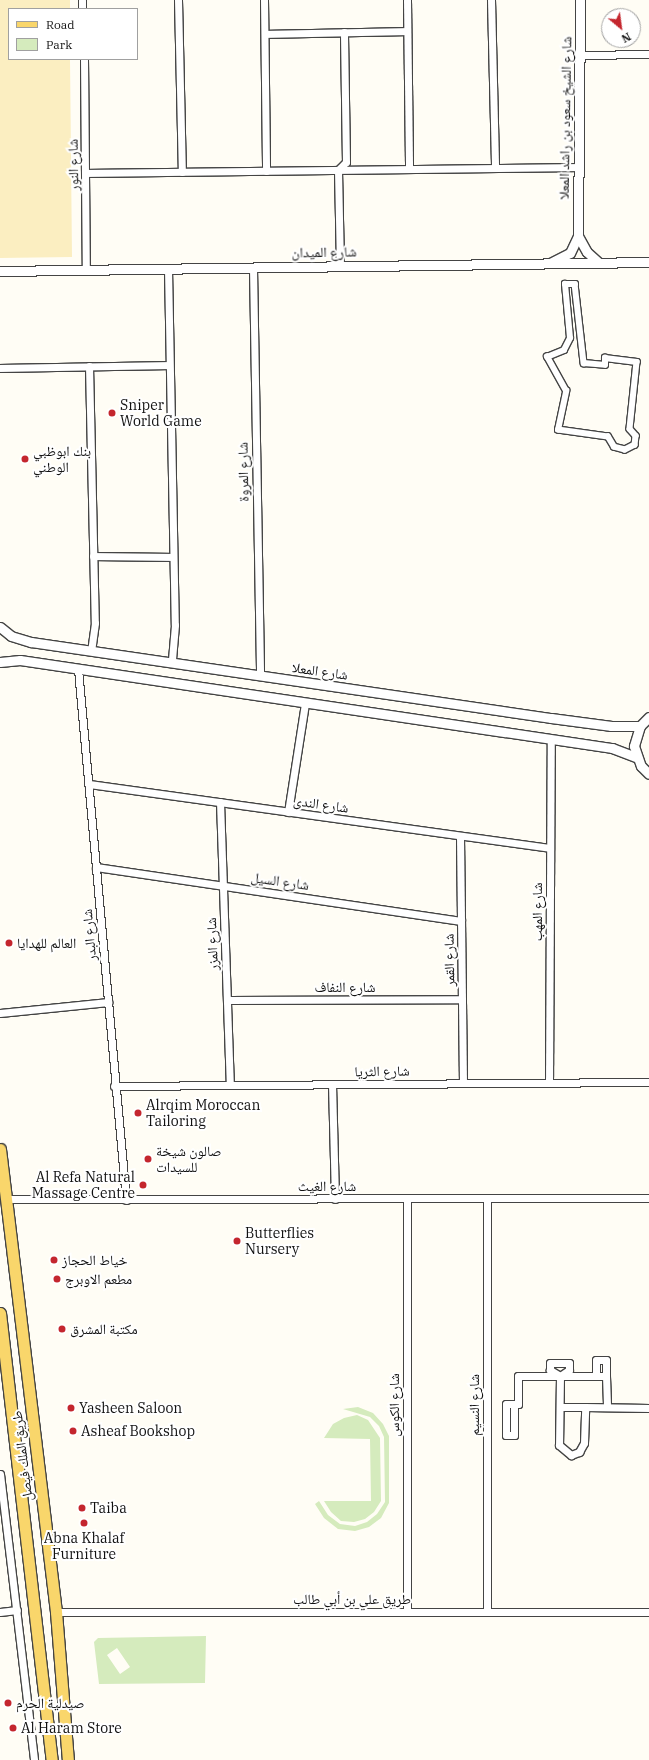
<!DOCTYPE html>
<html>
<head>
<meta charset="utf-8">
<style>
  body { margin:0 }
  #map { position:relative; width:649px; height:1760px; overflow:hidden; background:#fffdf5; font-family:"IBM Plex Serif","Noto Naskh Arabic",serif }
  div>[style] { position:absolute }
  .green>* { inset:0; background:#d5ebbd }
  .sand>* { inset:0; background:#fbeec1 }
  .roads { filter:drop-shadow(1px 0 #444) drop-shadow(-1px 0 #444) drop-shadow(0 1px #444) drop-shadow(0 -1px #444) }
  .pedestrian>* { height:5.5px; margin:-2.75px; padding:0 2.75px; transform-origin:2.75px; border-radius:2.75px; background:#fff }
  .minor>* { height:7px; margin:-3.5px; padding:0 3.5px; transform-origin:3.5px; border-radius:3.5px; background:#fff }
  .tertiary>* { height:9px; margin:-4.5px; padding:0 4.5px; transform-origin:4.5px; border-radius:4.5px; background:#fff }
  .primary>* { height:11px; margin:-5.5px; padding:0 5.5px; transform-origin:5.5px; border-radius:5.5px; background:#f9d66b }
  .dots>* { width:11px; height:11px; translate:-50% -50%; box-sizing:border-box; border:2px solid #fff; border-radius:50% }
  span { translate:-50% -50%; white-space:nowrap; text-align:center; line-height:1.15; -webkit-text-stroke:4px #fff; paint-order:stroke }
  .street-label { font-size:14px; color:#111 }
  .poi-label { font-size:14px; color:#111 }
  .left { translate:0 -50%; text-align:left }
  .right { translate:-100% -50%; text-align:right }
  .legend { position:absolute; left:8px; top:8px; width:130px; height:52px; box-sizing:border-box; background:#fff; border:1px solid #a0a0a0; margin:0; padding:5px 7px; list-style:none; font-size:12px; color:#111 }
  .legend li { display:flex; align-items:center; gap:8px; height:20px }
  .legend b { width:20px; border:1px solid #a0a0a0 }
  .north { position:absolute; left:601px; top:8px; width:40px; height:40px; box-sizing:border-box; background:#fff; border:1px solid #a0a0a0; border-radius:50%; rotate:151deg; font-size:11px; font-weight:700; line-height:16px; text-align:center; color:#111 }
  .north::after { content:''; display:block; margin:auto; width:14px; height:18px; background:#c4262e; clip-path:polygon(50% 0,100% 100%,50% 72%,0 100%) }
</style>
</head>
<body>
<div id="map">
  <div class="green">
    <div style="clip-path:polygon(358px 1407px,373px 1413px,383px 1424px,389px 1436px,389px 1503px,381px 1518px,369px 1527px,355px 1531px,338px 1529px,324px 1518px,315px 1504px,319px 1501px,328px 1515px,340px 1524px,355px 1526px,367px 1522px,377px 1514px,385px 1502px,384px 1437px,379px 1426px,370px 1417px,343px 1409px)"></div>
    <div style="clip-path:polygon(357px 1415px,368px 1420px,380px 1438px,381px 1501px,374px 1512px,365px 1519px,354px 1522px,341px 1521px,331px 1512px,324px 1501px,371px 1501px,370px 1439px,324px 1438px,333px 1424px,344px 1418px)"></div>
    <div style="clip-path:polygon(evenodd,206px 1636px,205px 1683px,99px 1684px,94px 1642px,98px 1638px,206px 1636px,117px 1648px,130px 1667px,120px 1674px,107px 1655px,117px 1648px)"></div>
  </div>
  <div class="sand">
    <div style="clip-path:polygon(0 0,70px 0,70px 9px,9px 9px,9px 59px,70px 59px,72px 257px,0 258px)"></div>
  </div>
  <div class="roads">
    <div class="pedestrian">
      <div style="left:565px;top:284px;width:10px"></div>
      <div style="left:575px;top:284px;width:80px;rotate:83.5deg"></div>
      <div style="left:584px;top:363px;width:21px;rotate:5deg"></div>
      <div style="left:605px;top:365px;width:7px;rotate:-90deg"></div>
      <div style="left:605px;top:358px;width:32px;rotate:7deg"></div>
      <div style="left:637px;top:362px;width:67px;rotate:96deg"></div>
      <div style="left:630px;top:429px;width:9px;rotate:49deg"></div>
      <div style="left:636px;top:436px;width:9px;rotate:96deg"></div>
      <div style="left:635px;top:445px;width:11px;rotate:153deg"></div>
      <div style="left:625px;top:450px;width:11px;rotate:-165deg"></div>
      <div style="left:614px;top:447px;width:12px;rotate:-121deg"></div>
      <div style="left:608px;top:437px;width:50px;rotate:-172deg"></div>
      <div style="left:558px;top:430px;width:40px;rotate:-78deg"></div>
      <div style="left:566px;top:391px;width:39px;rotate:-119deg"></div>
      <div style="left:547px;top:357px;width:18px;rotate:-22deg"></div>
      <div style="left:564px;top:350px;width:13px;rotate:-63deg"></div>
      <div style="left:570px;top:338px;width:54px;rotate:-95.3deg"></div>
    </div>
    <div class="minor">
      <div style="left:82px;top:0;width:9px;rotate:90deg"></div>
      <div style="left:178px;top:0;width:172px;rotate:88.7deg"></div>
      <div style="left:264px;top:0;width:171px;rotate:89.3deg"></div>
      <div style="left:407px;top:0;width:169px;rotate:89.3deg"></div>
      <div style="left:491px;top:0;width:168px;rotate:88.6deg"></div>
      <div style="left:265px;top:34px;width:142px;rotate:-1.2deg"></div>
      <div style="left:580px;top:55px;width:69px;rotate:-0.8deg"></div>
      <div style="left:84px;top:59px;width:211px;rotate:89.5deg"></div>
      <div style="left:87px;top:173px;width:491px;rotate:-0.7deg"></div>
      <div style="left:340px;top:266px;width:96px;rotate:-91.2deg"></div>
      <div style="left:338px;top:170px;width:11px;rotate:-45deg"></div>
      <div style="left:346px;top:162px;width:130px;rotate:-90.9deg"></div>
      <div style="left:253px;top:268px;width:408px;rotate:89deg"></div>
      <div style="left:168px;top:269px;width:356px;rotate:88.9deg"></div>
      <div style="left:175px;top:625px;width:38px;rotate:95deg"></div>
      <div style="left:89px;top:366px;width:257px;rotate:88.7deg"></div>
      <div style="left:95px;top:623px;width:28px;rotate:98deg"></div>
      <div style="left:0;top:368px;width:168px;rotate:-1deg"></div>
      <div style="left:93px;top:556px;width:80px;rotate:0.7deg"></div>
      <div style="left:78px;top:669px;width:533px;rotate:84.83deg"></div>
      <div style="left:89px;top:784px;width:465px;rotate:7.9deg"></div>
      <div style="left:220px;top:802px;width:282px;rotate:88deg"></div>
      <div style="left:288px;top:812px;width:110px;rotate:-81.1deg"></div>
      <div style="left:460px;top:837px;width:246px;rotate:89.3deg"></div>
      <div style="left:96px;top:867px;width:369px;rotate:8.4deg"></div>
      <div style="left:227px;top:1000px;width:235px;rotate:-0.2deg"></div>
      <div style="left:0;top:1013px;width:109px;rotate:-5.8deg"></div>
      <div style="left:549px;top:1083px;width:342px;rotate:-89.7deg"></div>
      <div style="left:332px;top:1084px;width:115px;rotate:88.5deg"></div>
      <div style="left:114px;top:1086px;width:535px;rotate:-0.43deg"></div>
      <div style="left:487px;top:1198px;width:414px;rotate:90deg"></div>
      <div style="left:6px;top:1199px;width:643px;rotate:-0.09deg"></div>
      <div style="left:550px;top:1363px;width:19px"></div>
      <div style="left:569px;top:1363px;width:7px;rotate:90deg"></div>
      <div style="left:569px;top:1370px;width:11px;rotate:146deg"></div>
      <div style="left:560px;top:1376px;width:12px;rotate:-149deg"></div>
      <div style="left:550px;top:1370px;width:7px;rotate:-90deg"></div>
      <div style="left:560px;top:1376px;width:69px;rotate:90.8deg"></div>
      <div style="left:559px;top:1445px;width:16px;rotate:40deg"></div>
      <div style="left:571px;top:1455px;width:9px;rotate:-21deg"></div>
      <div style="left:579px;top:1452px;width:10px;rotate:-61deg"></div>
      <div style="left:584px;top:1443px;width:36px;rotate:-88deg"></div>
      <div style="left:585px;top:1407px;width:64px;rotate:0.9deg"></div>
      <div style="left:606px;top:1376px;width:31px;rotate:88deg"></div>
      <div style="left:514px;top:1404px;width:31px;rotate:90deg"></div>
      <div style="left:514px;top:1435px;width:8px;rotate:180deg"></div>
      <div style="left:506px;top:1435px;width:31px;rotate:-90deg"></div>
      <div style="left:506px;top:1404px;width:12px"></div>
      <div style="left:518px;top:1404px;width:28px;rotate:-90deg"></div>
      <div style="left:518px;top:1376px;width:88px"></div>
      <div style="left:606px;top:1376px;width:16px;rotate:-90deg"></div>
      <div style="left:606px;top:1360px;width:10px;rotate:180deg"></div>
      <div style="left:596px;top:1360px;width:16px;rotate:90deg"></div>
      <div style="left:560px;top:1407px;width:25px"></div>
      <div style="left:0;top:1474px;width:288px;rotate:83.2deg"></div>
      <div style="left:0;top:1612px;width:17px;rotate:-7deg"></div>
      <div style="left:56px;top:1612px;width:593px"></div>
      <div style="left:407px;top:1612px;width:413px;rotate:-90deg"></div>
    </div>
    <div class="tertiary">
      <div style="left:578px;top:236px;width:18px;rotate:61deg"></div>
      <div style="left:587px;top:252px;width:15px;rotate:42deg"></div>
      <div style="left:550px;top:263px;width:22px;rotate:-27deg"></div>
      <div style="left:570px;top:253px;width:19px;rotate:-65deg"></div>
      <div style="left:578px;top:236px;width:236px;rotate:-89.5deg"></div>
      <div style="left:0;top:271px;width:649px;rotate:-0.79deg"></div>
      <div style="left:0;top:627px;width:14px;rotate:39deg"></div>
      <div style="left:11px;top:636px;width:21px;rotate:17deg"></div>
      <div style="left:31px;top:642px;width:526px;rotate:8.32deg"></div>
      <div style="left:551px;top:718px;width:61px;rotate:7.6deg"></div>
      <div style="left:611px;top:726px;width:29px"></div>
      <div style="left:0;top:662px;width:20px;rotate:-6deg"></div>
      <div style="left:20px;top:660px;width:599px;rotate:8.46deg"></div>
      <div style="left:612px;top:748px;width:26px;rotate:21deg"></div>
      <div style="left:649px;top:717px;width:13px;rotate:135deg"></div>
      <div style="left:640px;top:726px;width:21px;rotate:107deg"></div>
      <div style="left:634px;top:746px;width:21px;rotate:71deg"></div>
      <div style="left:641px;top:766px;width:11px;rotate:45deg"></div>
    </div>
    <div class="primary">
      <div style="left:0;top:1149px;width:466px;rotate:83.1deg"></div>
      <div style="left:56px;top:1612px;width:148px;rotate:85.4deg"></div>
      <div style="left:0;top:1313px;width:450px;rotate:83.4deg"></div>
    </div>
  </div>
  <div class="dots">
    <div style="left:112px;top:413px;background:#c4262e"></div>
    <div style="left:25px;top:459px;background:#c4262e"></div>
    <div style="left:9px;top:943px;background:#c4262e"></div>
    <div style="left:138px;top:1113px;background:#c4262e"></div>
    <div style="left:148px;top:1159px;background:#c4262e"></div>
    <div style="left:143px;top:1185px;background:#c4262e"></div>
    <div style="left:237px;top:1241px;background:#c4262e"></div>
    <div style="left:54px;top:1260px;background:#c4262e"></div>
    <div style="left:57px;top:1279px;background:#c4262e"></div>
    <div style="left:62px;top:1329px;background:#c4262e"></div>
    <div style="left:71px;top:1408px;background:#c4262e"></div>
    <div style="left:73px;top:1431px;background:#c4262e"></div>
    <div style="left:82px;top:1508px;background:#c4262e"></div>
    <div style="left:84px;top:1523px;background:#c4262e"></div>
    <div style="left:8px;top:1703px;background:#c4262e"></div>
    <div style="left:13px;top:1728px;background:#c4262e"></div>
  </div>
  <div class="street-label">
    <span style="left:565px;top:118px;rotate:-89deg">شارع الشيخ سعود بن راشد المعلا</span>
    <span style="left:73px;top:165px;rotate:-91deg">شارع النور</span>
    <span style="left:324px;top:252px;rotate:-1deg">شارع الميدان</span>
    <span style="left:243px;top:472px;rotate:-91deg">شارع المروة</span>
    <span style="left:320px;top:671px;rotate:8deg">شارع المعلا</span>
    <span style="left:321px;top:804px;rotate:8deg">شارع الندى</span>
    <span style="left:280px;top:881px;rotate:8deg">شارع السيل</span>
    <span style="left:537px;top:912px;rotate:-90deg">شارع المهب</span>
    <span style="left:89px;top:935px;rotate:-95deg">شارع البدر</span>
    <span style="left:212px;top:944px;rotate:-92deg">شارع المزر</span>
    <span style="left:449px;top:960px;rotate:-91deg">شارع القمر</span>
    <span style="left:345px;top:987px">شارع النفاف</span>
    <span style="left:382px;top:1071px;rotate:-1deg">شارع الثريا</span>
    <span style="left:327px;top:1186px">شارع الغيث</span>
    <span style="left:394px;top:1405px;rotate:-90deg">شارع الكوس</span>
    <span style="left:474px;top:1405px;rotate:-90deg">شارع النسيم</span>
    <span style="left:22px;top:1456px;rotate:-97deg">طريق الملك فيصل</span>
    <span style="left:352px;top:1599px">طريق علي بن أبي طالب</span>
  </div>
  <div class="poi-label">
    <span class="left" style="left:120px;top:413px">Sniper<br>World Game</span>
    <span class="left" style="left:33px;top:459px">بنك ابوظبي<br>الوطني</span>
    <span class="left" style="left:17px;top:943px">العالم للهدايا</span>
    <span class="left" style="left:146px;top:1113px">Alrqim Moroccan<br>Tailoring</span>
    <span class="left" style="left:156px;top:1159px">صالون شيخة<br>للسيدات</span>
    <span class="right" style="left:135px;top:1185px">Al Refa Natural<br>Massage Centre</span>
    <span class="left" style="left:245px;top:1241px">Butterflies<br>Nursery</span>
    <span class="left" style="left:62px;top:1260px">خياط الحجاز</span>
    <span class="left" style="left:65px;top:1279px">مطعم الاوبرج</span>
    <span class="left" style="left:70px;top:1329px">مكتبة المشرق</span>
    <span class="left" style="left:79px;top:1408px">Yasheen Saloon</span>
    <span class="left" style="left:81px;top:1431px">Asheaf Bookshop</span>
    <span class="left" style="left:90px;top:1508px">Taiba</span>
    <span style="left:84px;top:1546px">Abna Khalaf<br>Furniture</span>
    <span class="left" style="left:16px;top:1703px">صيدلية الحرم</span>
    <span class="left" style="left:21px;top:1728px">Al Haram Store</span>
  </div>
  <ul class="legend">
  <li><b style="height:5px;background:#f9d66b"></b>Road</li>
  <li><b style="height:11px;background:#d5ebbd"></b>Park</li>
  </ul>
  <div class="north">N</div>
</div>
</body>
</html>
